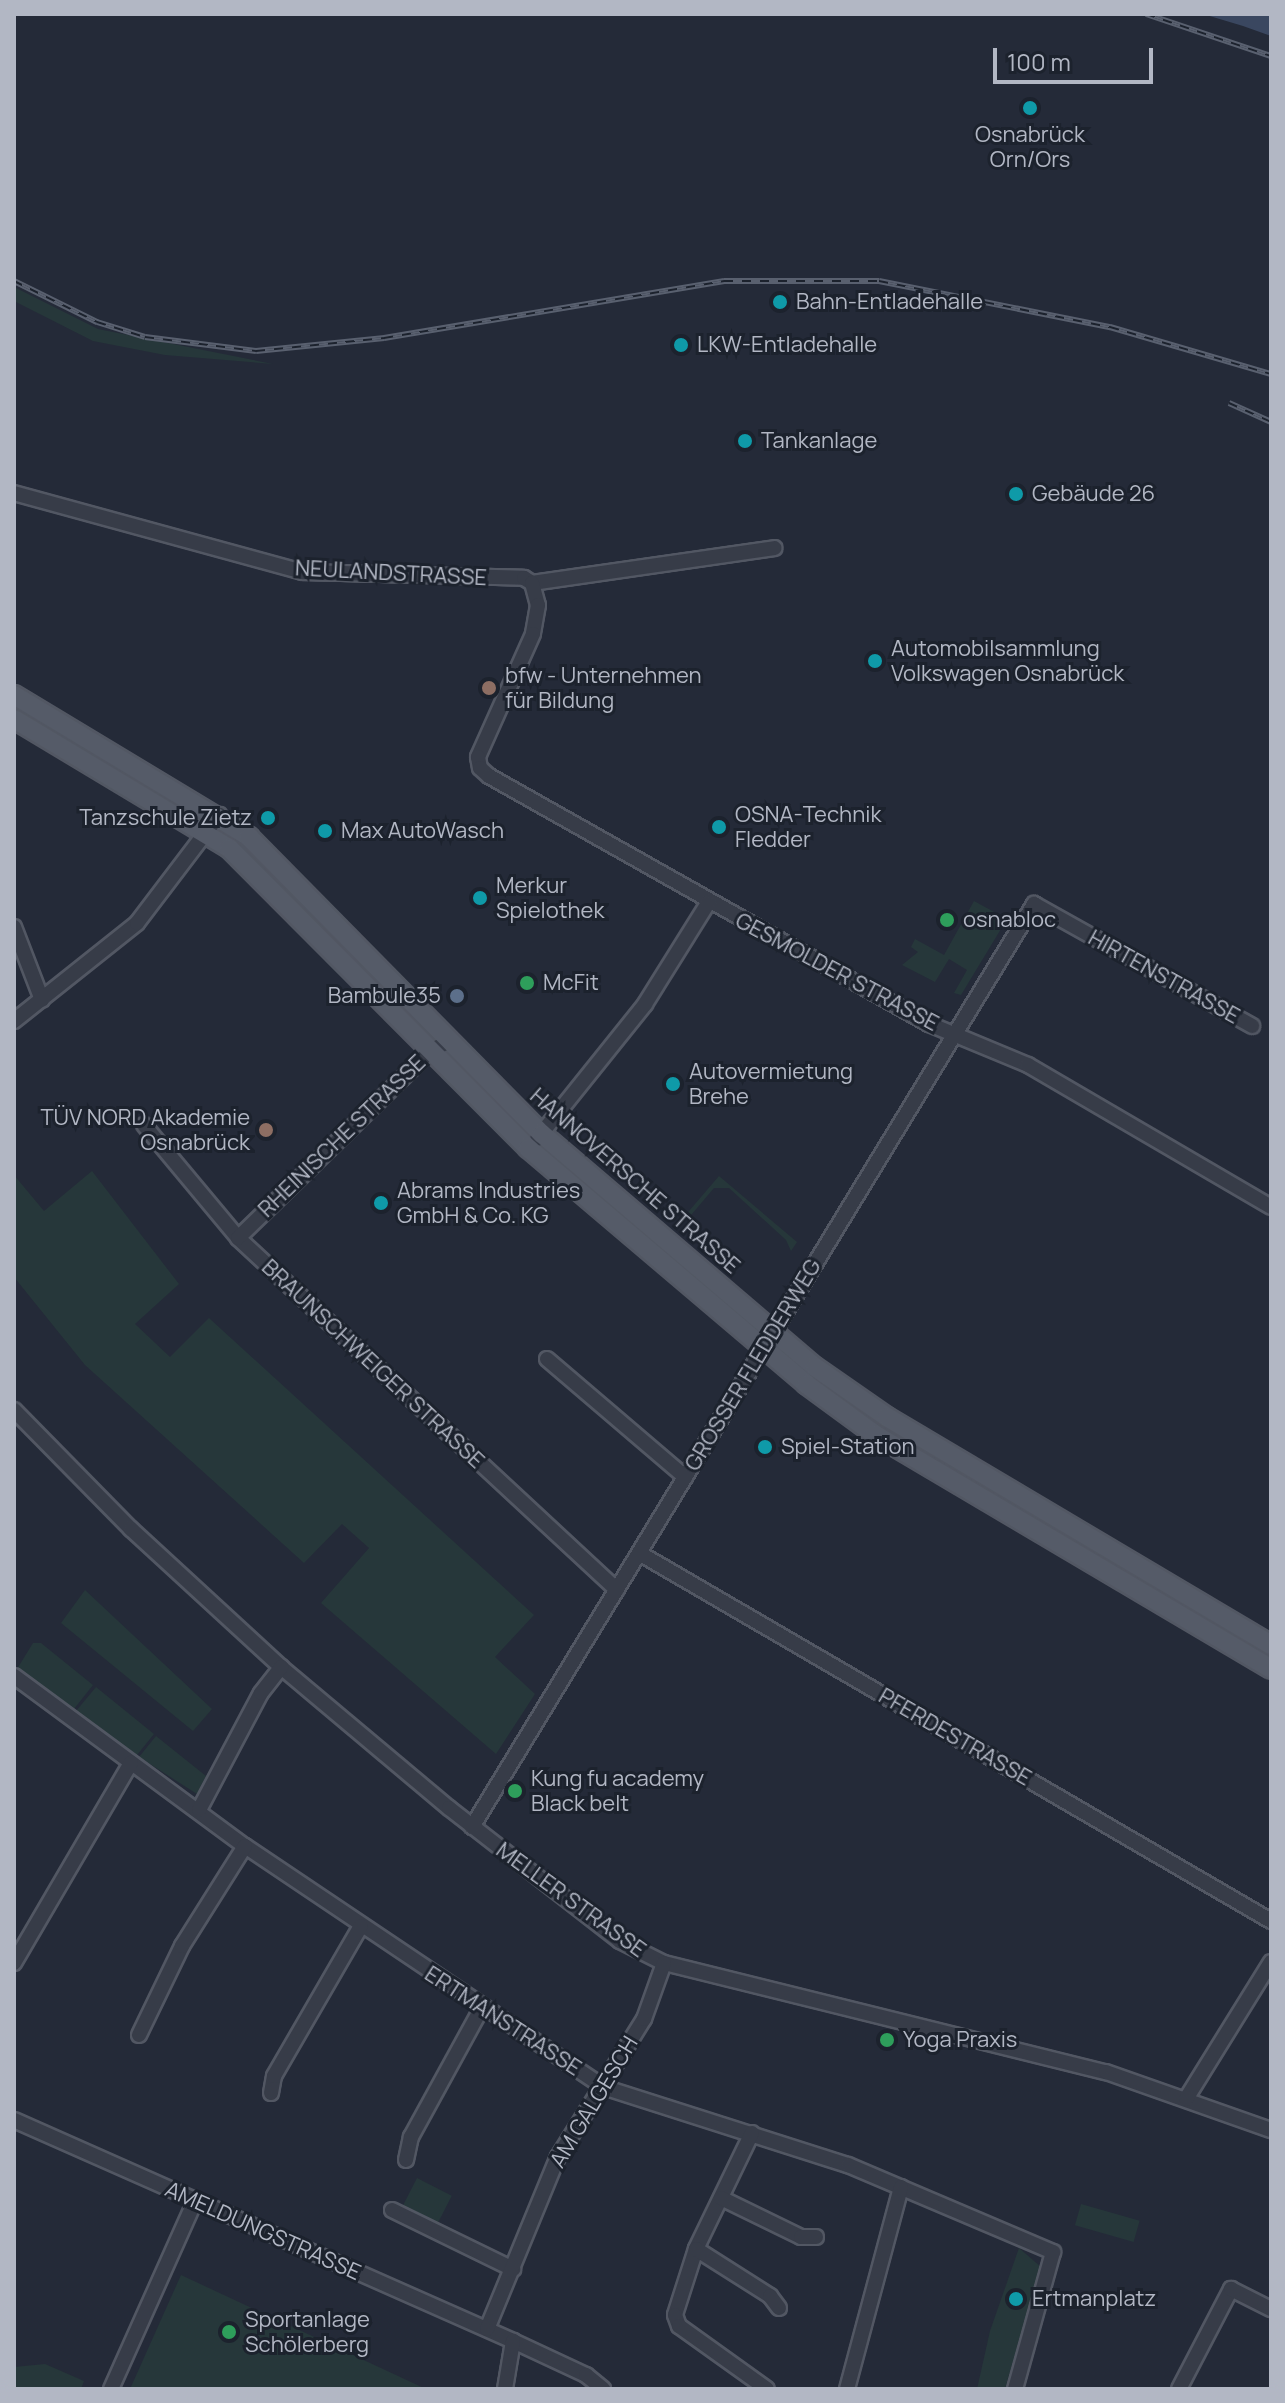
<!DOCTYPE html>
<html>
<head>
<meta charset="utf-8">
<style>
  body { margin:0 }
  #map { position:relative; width:1285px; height:2403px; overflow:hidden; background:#242a38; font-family:Manrope,sans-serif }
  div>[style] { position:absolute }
  .green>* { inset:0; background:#26373a; transform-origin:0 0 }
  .water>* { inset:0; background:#3a4760 }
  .roads { filter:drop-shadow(2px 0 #525763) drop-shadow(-2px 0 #525763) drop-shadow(0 2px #525763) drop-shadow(0 -2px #525763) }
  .minor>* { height:14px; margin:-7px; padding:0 7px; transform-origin:7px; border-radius:7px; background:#373c48 }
  .major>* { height:18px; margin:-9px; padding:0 9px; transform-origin:9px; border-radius:9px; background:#555b68 }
  .rail>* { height:6px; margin-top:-3px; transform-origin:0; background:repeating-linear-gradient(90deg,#1c222d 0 9px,#59606f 0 18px); box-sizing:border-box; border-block:2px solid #59606f }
  .dots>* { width:22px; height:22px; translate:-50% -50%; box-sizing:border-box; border:4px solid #1c222d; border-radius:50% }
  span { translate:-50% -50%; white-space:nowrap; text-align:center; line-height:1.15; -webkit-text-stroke:6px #1c222d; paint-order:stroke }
  .poi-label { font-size:22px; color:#b2b7c4 }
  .left { translate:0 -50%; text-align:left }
  .right { translate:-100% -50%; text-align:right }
  .street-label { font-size:22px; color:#b2b7c4 }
  .frame { position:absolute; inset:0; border:16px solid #b2b7c4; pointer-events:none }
  .scale { position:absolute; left:993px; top:48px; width:160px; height:36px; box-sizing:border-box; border:4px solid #b2b7c4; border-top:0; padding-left:10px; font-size:24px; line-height:28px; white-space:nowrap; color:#b2b7c4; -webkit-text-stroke:6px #1c222d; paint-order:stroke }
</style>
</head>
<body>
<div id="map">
  <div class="green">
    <div style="clip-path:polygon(14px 287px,98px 329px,273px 364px,165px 355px,93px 341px,14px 301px)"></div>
    <div style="clip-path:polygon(974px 901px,1007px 919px,961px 995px,954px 993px,967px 970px,949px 959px,935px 982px,902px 965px,918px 952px,911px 947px,915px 939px,944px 955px)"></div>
    <div style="clip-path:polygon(92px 1171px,179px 1284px,135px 1324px,170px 1357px,209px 1318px,534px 1615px,495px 1657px,535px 1694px,496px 1754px,321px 1603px,369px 1548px,342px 1524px,304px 1563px,85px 1365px,14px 1277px,14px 1175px,44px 1211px)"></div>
    <div style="clip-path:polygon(719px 1176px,797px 1242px,791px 1251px,786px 1240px,729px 1188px,714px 1188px,686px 1221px,683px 1218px)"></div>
    <div style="clip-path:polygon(85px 1590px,212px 1709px,193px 1731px,61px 1623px)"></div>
    <div style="clip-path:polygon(33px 1643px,41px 1643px,93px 1685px,74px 1709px,17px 1669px)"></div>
    <div style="clip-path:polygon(96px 1687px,154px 1734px,137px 1755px,76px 1711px)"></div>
    <div style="clip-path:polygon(156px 1736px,206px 1776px,197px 1794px,139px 1757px)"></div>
    <div style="left:417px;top:2178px;width:39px;height:34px;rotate:27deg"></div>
    <div style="left:1081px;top:2204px;width:61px;height:22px;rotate:16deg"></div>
    <div style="clip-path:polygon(1019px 2248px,1041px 2267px,1005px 2389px,977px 2389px,990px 2331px)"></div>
    <div style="clip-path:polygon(181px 2275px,426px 2389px,130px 2389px)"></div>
    <div style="clip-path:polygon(45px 2364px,84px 2381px,81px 2389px,14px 2389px,14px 2367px)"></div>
  </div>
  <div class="water">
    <div style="clip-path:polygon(1203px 14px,1271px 14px,1271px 36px,1243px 26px)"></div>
  </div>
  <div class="roads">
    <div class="minor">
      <div style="left:14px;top:493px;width:299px;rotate:15.3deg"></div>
      <div style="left:302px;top:572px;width:222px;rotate:1.5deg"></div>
      <div style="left:524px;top:578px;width:9px;rotate:32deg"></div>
      <div style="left:532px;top:583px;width:245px;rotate:-8.2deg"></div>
      <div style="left:532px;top:583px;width:23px;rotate:75deg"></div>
      <div style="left:538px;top:605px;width:29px;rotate:100deg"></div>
      <div style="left:533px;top:634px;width:135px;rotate:114.1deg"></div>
      <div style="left:478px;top:757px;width:11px;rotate:80deg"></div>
      <div style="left:480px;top:768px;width:12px;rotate:42deg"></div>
      <div style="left:489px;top:776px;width:505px;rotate:29.41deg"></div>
      <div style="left:929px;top:1024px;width:107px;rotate:22.5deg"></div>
      <div style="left:1028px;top:1065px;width:281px;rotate:30.3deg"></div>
      <div style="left:14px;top:927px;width:78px;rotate:69deg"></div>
      <div style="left:14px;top:1021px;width:157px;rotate:-38.5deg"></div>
      <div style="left:137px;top:923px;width:136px;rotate:-52.8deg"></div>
      <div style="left:144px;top:1125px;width:147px;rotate:50.2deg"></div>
      <div style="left:238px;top:1238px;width:517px;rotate:42.88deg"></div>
      <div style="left:537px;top:1139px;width:173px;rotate:-51.3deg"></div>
      <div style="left:645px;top:1004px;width:119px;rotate:-58deg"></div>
      <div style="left:238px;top:1238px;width:268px;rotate:-44.2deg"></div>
      <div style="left:430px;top:1051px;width:22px;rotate:-27deg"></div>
      <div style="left:547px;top:1359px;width:182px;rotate:40.5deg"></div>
      <div style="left:14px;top:1410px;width:167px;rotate:45.5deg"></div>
      <div style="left:131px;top:1529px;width:204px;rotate:42.6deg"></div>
      <div style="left:281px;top:1667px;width:219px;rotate:40deg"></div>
      <div style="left:449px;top:1808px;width:217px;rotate:37.9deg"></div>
      <div style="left:620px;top:1941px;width:49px;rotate:26.6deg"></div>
      <div style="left:664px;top:1963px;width:455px;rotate:13.9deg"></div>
      <div style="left:1106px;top:2072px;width:175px;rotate:19.4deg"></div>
      <div style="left:639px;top:1553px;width:731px;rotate:30.21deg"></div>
      <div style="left:14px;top:1676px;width:287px;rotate:36.4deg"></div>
      <div style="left:245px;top:1846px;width:432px;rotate:33.9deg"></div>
      <div style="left:603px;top:2087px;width:257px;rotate:17.7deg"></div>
      <div style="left:848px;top:2165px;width:223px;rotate:23deg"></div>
      <div style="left:1053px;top:2252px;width:142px;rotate:105.5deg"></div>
      <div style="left:199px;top:1810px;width:132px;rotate:-62.1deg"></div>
      <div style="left:261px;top:1693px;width:33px;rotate:-52deg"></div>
      <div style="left:472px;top:1827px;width:1081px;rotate:-58.66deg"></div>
      <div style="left:1034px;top:904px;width:250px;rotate:29.2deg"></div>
      <div style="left:14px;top:1963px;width:232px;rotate:-59.7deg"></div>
      <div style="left:139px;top:2035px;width:99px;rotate:-64.2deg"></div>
      <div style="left:182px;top:1946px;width:118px;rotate:-57.8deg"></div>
      <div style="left:271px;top:2093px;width:17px;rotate:-80deg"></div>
      <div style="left:274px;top:2076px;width:173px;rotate:-59.9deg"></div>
      <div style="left:1186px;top:2099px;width:161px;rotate:-58.2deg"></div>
      <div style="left:14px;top:2120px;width:546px;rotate:23.89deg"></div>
      <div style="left:513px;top:2341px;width:81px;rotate:25deg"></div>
      <div style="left:586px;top:2375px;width:22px;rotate:39deg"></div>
      <div style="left:752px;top:2133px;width:129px;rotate:115.8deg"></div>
      <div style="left:696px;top:2249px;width:69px;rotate:107.7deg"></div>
      <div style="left:675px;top:2315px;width:12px;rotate:70deg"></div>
      <div style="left:679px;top:2326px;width:108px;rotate:35.6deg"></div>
      <div style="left:406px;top:2160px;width:24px;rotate:-78deg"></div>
      <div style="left:411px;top:2137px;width:146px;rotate:-61.3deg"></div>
      <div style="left:721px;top:2198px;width:89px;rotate:26deg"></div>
      <div style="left:801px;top:2237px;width:15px"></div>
      <div style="left:392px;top:2210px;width:135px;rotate:26deg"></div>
      <div style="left:696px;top:2249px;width:88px;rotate:32.4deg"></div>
      <div style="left:770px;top:2296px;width:15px;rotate:53deg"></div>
      <div style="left:487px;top:2329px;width:186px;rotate:-67.6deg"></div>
      <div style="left:558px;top:2157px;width:163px;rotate:-58.1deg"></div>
      <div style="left:644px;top:2019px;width:59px;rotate:-70.3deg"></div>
      <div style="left:111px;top:2389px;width:206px;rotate:-65.9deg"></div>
      <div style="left:505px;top:2389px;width:49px;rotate:-80.5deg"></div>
      <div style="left:847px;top:2389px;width:209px;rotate:-75deg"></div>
      <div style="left:1179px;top:2389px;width:113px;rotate:-62.5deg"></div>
      <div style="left:1231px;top:2289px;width:45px;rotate:26.6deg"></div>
    </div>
    <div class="major">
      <div style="left:14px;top:695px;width:275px;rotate:31.1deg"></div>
      <div style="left:249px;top:837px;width:417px;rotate:45.4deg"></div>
      <div style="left:542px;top:1134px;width:359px;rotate:40.5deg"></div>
      <div style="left:815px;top:1367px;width:88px;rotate:34.8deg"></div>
      <div style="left:887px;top:1417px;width:447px;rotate:30.7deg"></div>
      <div style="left:14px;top:719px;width:251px;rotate:31deg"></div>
      <div style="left:229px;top:848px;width:424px;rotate:45.1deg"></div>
      <div style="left:528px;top:1148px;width:365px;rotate:40.3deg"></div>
      <div style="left:806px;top:1384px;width:84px;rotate:36.3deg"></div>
      <div style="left:874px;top:1434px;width:461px;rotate:30.6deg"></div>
    </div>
  </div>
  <div class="rail">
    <div style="left:1146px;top:14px;width:132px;rotate:18.6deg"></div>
    <div style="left:14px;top:281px;width:93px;rotate:26.3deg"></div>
    <div style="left:97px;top:322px;width:50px;rotate:17.4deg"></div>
    <div style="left:145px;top:337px;width:112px;rotate:7.2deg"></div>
    <div style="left:256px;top:351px;width:129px;rotate:-5.8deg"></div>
    <div style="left:384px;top:338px;width:345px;rotate:-9.5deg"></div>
    <div style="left:724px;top:281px;width:155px"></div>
    <div style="left:879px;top:281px;width:236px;rotate:11.3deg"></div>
    <div style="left:1110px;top:327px;width:168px;rotate:16.3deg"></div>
    <div style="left:1229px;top:403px;width:46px;rotate:24.3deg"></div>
  </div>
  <div class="dots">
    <div style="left:1030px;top:108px;background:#0f9aa8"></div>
    <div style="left:780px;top:302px;background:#0f9aa8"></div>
    <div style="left:681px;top:345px;background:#0f9aa8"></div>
    <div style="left:745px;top:441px;background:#0f9aa8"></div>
    <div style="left:1016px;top:494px;background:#0f9aa8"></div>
    <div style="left:875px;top:661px;background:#0f9aa8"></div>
    <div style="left:489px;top:688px;background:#8d6e63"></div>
    <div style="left:268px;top:818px;background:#0f9aa8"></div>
    <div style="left:719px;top:827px;background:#0f9aa8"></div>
    <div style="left:325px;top:831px;background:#0f9aa8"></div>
    <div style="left:480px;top:898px;background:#0f9aa8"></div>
    <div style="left:947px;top:920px;background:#2e9e5b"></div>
    <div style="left:527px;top:983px;background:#2e9e5b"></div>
    <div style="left:457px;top:996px;background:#5c6f8a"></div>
    <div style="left:673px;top:1084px;background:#0f9aa8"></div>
    <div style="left:266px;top:1130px;background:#8d6e63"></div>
    <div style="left:381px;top:1203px;background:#0f9aa8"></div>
    <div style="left:765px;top:1447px;background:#0f9aa8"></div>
    <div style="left:515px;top:1791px;background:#2e9e5b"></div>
    <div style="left:887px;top:2040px;background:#2e9e5b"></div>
    <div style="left:1016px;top:2299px;background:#0f9aa8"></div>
    <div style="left:229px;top:2332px;background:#2e9e5b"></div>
  </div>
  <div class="poi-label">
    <span style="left:1030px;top:147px">Osnabrück<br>Orn/Ors</span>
    <span class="left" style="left:796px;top:302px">Bahn-Entladehalle</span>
    <span class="left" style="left:697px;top:345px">LKW-Entladehalle</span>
    <span class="left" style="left:761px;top:441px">Tankanlage</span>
    <span class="left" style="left:1032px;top:494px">Gebäude 26</span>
    <span class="left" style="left:891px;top:661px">Automobilsammlung<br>Volkswagen Osnabrück</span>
    <span class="left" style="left:505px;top:688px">bfw - Unternehmen<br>für Bildung</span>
    <span class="left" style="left:735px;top:827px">OSNA-Technik<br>Fledder</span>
    <span class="right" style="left:252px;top:818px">Tanzschule Zietz</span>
    <span class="left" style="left:341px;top:831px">Max AutoWasch</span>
    <span class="left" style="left:496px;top:898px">Merkur<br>Spielothek</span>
    <span class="left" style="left:963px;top:920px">osnabloc</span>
    <span class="left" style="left:543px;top:983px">McFit</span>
    <span class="right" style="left:441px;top:996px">Bambule35</span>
    <span class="left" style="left:689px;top:1084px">Autovermietung<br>Brehe</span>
    <span class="right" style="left:250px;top:1130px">TÜV NORD Akademie<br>Osnabrück</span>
    <span class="left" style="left:397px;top:1203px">Abrams Industries<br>GmbH &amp; Co. KG</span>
    <span class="left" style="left:781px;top:1447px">Spiel-Station</span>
    <span class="left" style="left:531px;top:1791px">Kung fu academy<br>Black belt</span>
    <span class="left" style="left:903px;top:2040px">Yoga Praxis</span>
    <span class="left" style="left:1032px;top:2299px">Ertmanplatz</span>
    <span class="left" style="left:245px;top:2332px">Sportanlage<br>Schölerberg</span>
  </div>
  <div class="street-label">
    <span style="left:391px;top:573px;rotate:3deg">NEULANDSTRASSE</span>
    <span style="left:837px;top:972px;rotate:28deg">GESMOLDER STRASSE</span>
    <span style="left:1164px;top:977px;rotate:29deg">HIRTENSTRASSE</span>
    <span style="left:342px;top:1136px;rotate:-44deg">RHEINISCHE STRASSE</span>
    <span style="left:635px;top:1181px;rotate:41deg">HANNOVERSCHE STRASSE</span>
    <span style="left:373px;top:1364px;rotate:43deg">BRAUNSCHWEIGER STRASSE</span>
    <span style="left:753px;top:1365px;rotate:-59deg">GROSSER FLEDDERWEG</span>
    <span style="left:955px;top:1737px;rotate:30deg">PFERDESTRASSE</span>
    <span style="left:571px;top:1900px;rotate:36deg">MELLER STRASSE</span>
    <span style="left:503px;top:2021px;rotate:33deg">ERTMANSTRASSE</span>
    <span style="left:594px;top:2102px;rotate:-59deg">AM GALGESCH</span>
    <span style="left:263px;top:2231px;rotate:24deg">AMELDUNGSTRASSE</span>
  </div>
  <div class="frame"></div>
  <div class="scale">100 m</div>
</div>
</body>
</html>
